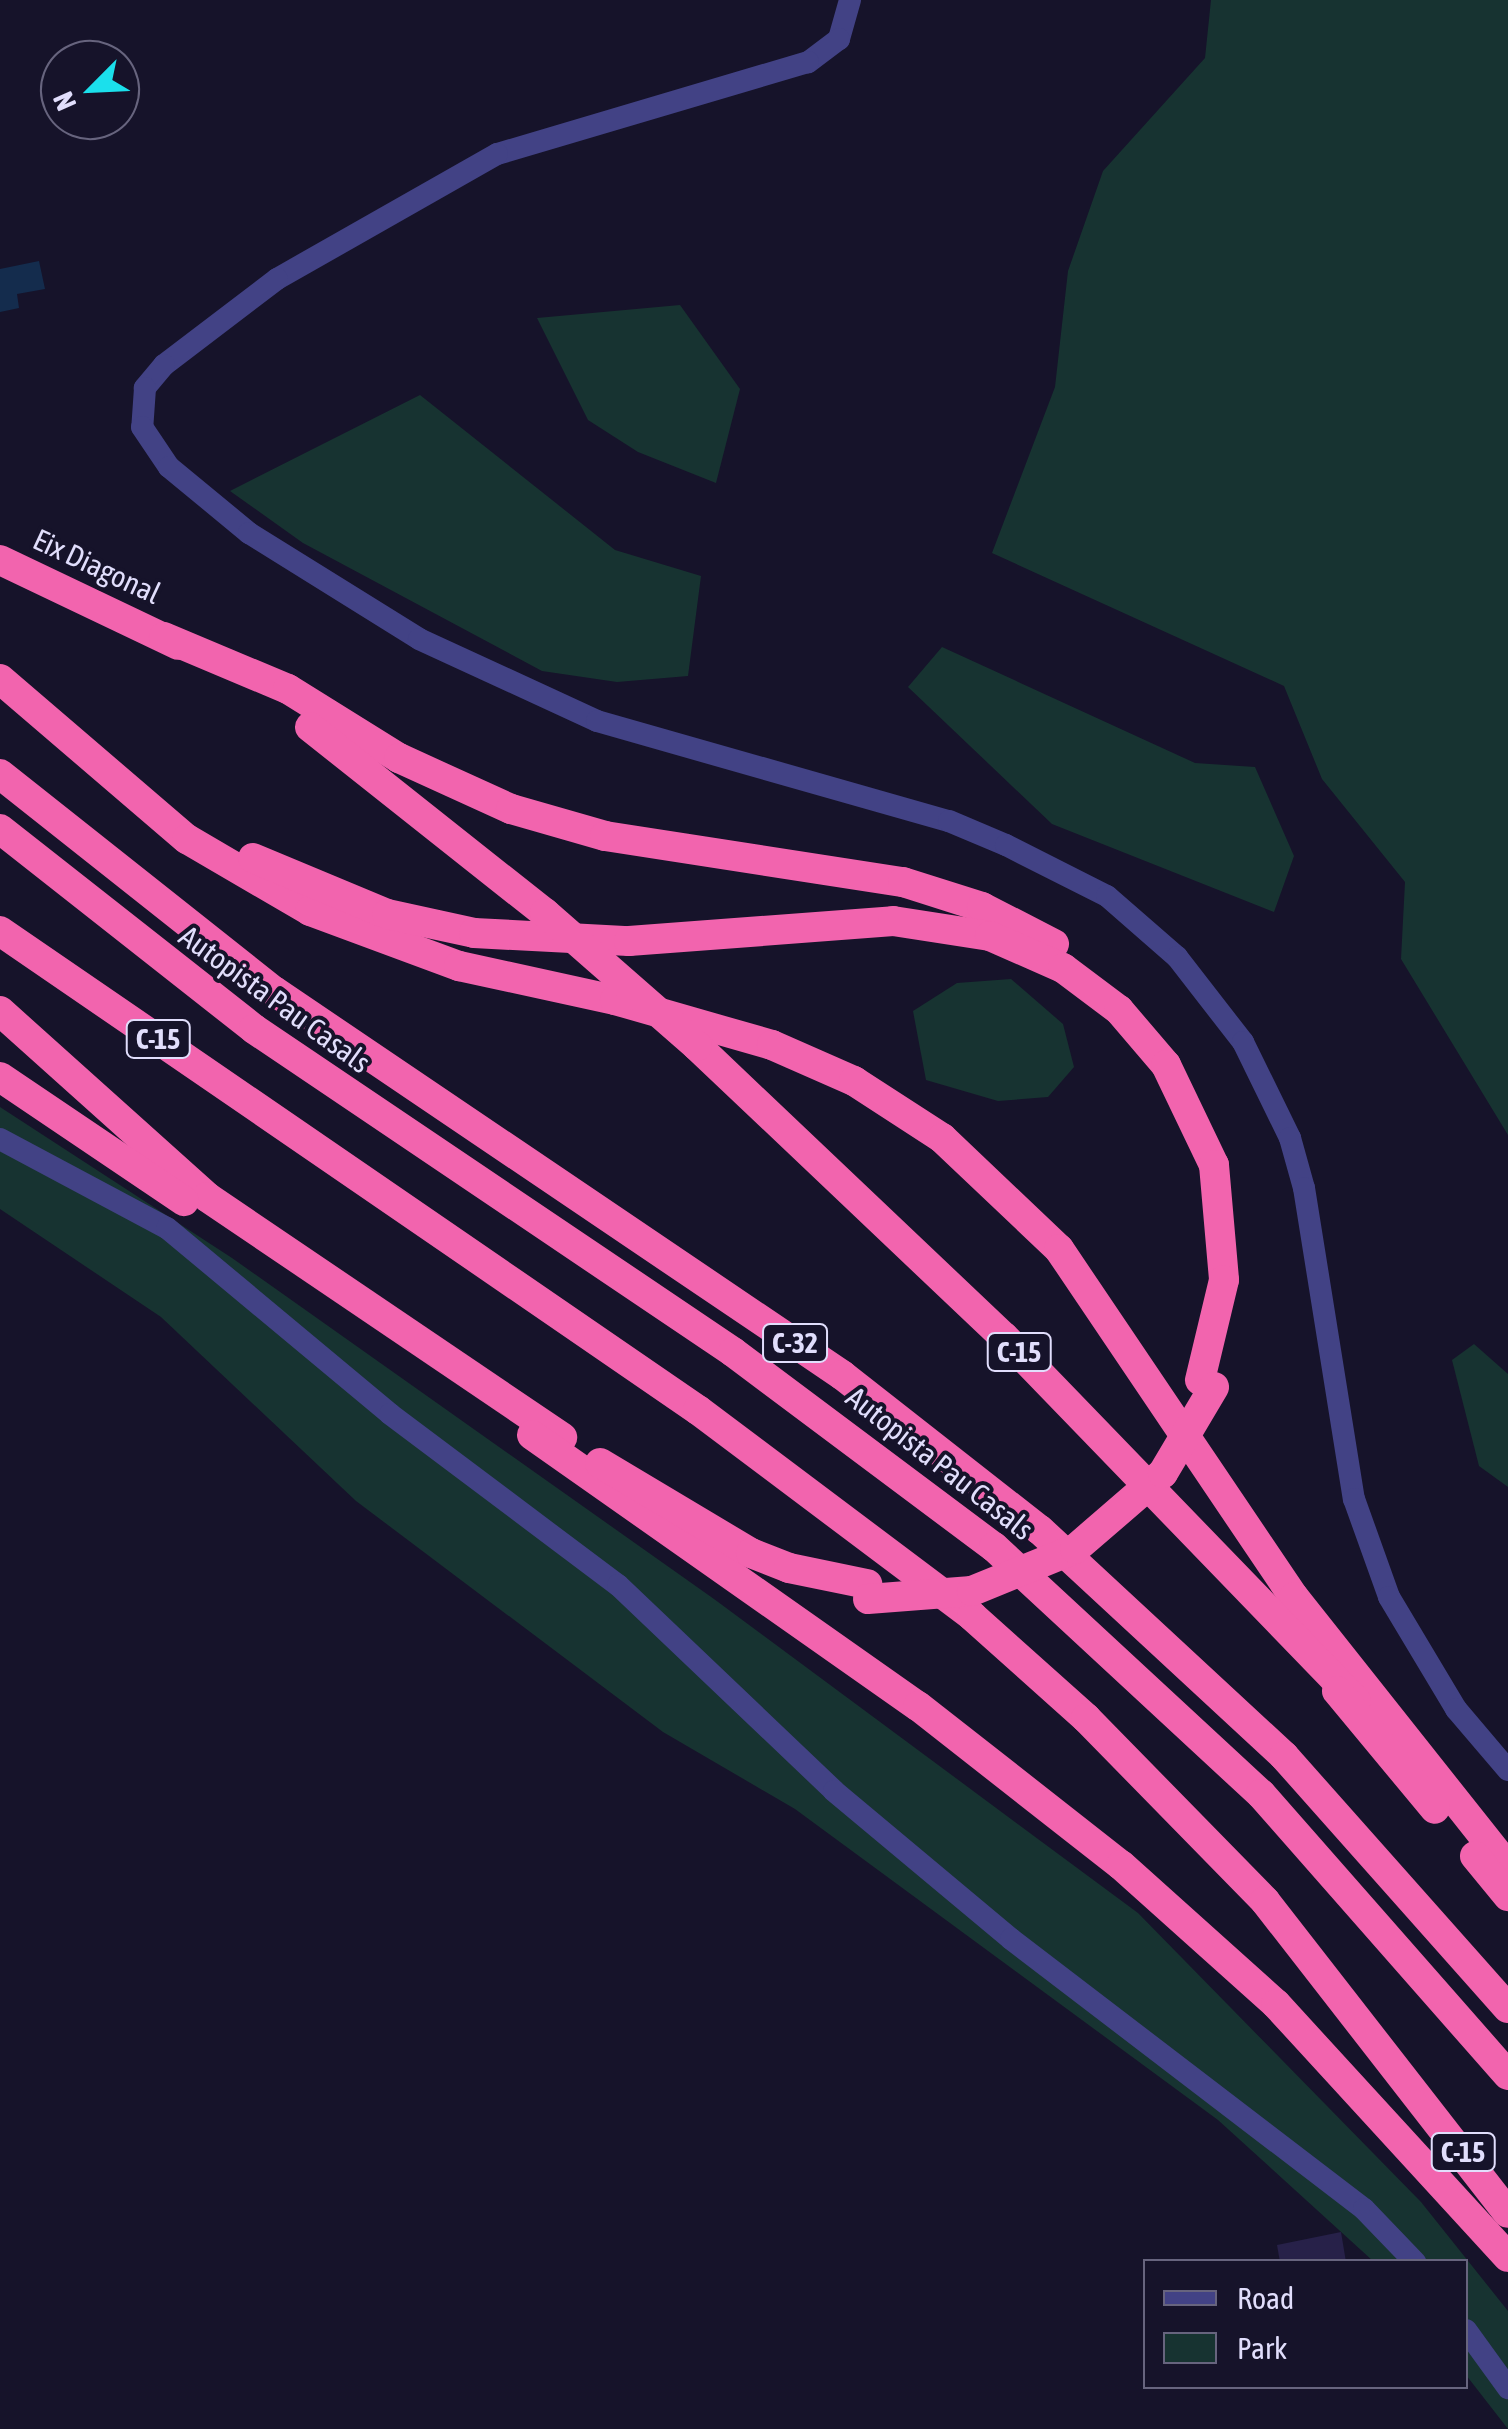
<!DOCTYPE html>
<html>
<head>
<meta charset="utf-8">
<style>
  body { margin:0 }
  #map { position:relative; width:1508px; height:2429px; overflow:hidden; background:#16132a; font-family:"Asap Condensed",sans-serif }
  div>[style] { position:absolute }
  .green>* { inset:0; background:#173331 }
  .water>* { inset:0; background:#142c4d }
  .building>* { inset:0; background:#272149 }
  .minor>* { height:22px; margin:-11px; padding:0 11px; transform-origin:11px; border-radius:11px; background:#424285 }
  .motorway>* { height:30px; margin:-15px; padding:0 15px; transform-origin:15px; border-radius:15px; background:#f264ae }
  .motorway-bridge>* { height:30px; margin:-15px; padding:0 15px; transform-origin:15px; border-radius:15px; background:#f264ae }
  span { translate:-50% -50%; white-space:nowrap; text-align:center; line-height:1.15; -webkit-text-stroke:8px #16132a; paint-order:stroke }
  .shield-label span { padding:2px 8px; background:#16132a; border:2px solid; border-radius:8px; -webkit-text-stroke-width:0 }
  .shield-label { font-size:28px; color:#e1defc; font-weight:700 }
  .street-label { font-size:30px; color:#e1defc }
  .legend { position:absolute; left:1143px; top:2259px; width:325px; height:130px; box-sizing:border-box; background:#16132a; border:2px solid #67647e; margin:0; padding:12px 18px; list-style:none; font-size:30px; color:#e1defc }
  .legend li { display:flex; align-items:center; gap:20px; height:50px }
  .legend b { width:50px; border:2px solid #67647e }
  .north { position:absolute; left:40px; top:40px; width:100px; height:100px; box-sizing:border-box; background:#16132a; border:2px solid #67647e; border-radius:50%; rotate:246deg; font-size:28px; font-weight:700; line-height:40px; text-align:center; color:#e1defc }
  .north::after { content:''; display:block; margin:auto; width:35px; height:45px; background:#1be0ec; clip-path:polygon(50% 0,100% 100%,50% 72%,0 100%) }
</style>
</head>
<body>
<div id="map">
  <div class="green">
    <div style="clip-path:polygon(1211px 0,1508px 0,1508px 1135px,1401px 959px,1405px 882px,1322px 779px,1284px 686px,992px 553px,1055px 387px,1068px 271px,1103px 171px,1205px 58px)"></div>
    <div style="clip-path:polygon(680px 305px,740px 389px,716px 483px,638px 452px,588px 420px,537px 318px)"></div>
    <div style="clip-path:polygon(420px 395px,615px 550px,701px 576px,688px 676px,617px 682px,542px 671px,303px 543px,230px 491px)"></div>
    <div style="clip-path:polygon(942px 647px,1195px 763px,1255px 767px,1294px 856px,1274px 912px,1052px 824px,908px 687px)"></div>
    <div style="clip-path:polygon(1011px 979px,1063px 1024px,1074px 1067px,1048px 1097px,998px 1101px,926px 1080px,913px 1011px,957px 983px)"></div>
    <div style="clip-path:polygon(0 1107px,232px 1258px,714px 1599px,1138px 1913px,1421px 2202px,1508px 2311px,1508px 2429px,1466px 2375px,1466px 2262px,1373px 2261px,1218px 2120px,795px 1809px,663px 1732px,356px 1501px,161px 1317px,0 1209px)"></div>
    <div style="clip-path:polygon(1474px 1344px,1508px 1374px,1508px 1487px,1479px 1466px,1452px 1360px)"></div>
  </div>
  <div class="water">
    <div style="clip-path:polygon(39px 261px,45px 289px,17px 294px,19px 308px,0 312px,0 269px)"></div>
  </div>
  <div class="building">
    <div style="clip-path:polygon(1341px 2232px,1346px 2262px,1280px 2262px,1277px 2245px)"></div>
  </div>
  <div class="minor">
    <div style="left:850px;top:0;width:41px;rotate:105.8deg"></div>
    <div style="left:839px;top:39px;width:39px;rotate:143deg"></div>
    <div style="left:808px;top:62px;width:324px;rotate:163.5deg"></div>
    <div style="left:497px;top:154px;width:253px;rotate:150.4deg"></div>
    <div style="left:277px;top:279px;width:142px;rotate:142.7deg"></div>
    <div style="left:164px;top:365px;width:30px;rotate:130deg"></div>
    <div style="left:145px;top:388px;width:39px;rotate:94deg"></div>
    <div style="left:142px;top:427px;width:48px;rotate:56deg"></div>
    <div style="left:169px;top:467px;width:104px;rotate:39.5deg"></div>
    <div style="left:249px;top:533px;width:200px;rotate:31.9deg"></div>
    <div style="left:419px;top:639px;width:196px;rotate:24.7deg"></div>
    <div style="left:597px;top:721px;width:366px;rotate:15.9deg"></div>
    <div style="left:949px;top:821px;width:62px;rotate:22.8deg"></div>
    <div style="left:1006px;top:845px;width:113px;rotate:26.8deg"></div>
    <div style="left:1107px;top:896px;width:93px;rotate:41.1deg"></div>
    <div style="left:1177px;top:957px;width:108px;rotate:52.2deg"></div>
    <div style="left:1243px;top:1042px;width:107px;rotate:63.9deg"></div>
    <div style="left:1290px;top:1138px;width:52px;rotate:74.4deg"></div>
    <div style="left:1304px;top:1188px;width:315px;rotate:80.9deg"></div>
    <div style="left:1354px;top:1499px;width:104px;rotate:70.3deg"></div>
    <div style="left:1389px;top:1597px;width:131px;rotate:59.1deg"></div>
    <div style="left:1456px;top:1709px;width:80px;rotate:49.6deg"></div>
    <div style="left:0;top:1139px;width:189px;rotate:28.1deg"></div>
    <div style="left:167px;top:1228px;width:290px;rotate:39.8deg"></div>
    <div style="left:390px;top:1414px;width:285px;rotate:36.9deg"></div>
    <div style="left:618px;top:1585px;width:298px;rotate:43.6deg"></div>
    <div style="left:834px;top:1791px;width:231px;rotate:39.9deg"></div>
    <div style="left:1011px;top:1939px;width:444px;rotate:37.4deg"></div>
    <div style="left:1364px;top:2209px;width:74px;rotate:46.1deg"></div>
    <div style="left:1466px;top:2330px;width:72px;rotate:54.1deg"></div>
  </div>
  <div class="motorway">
    <div style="left:0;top:560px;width:197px;rotate:25.5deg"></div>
    <div style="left:164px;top:637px;width:134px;rotate:22.8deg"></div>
    <div style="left:288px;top:689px;width:131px;rotate:31.9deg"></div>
    <div style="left:399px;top:758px;width:123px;rotate:24.5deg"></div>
    <div style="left:511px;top:809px;width:98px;rotate:16deg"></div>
    <div style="left:605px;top:836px;width:302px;rotate:8.8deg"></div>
    <div style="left:903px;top:882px;width:83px;rotate:17.6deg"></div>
    <div style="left:982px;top:907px;width:81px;rotate:27.2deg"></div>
    <div style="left:0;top:679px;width:246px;rotate:40.6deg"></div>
    <div style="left:187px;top:839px;width:143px;rotate:30.3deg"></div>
    <div style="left:310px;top:911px;width:159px;rotate:20.3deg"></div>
    <div style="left:459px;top:966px;width:160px;rotate:12.3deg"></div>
    <div style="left:615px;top:1000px;width:163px;rotate:16deg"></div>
    <div style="left:772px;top:1045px;width:90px;rotate:23.7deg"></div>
    <div style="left:854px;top:1081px;width:105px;rotate:32.9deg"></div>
    <div style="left:942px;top:1138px;width:161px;rotate:43.5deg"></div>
    <div style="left:1059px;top:1249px;width:420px;rotate:56deg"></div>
    <div style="left:1294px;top:1597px;width:345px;rotate:51.6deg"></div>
    <div style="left:310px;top:727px;width:300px;rotate:38.4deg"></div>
    <div style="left:0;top:774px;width:350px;rotate:38.4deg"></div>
    <div style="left:274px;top:991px;width:686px;rotate:34.06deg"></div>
    <div style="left:842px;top:1375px;width:251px;rotate:38.1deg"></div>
    <div style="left:1040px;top:1530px;width:333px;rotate:42.8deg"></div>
    <div style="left:1284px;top:1756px;width:337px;rotate:48.4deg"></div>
    <div style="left:0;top:829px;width:323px;rotate:38.2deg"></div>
    <div style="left:254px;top:1029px;width:578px;rotate:33.99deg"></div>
    <div style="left:733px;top:1352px;width:326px;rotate:36.8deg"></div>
    <div style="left:994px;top:1547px;width:364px;rotate:42.8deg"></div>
    <div style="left:1261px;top:1794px;width:374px;rotate:48.7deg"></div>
    <div style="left:253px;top:858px;width:145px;rotate:22.7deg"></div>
    <div style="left:387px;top:914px;width:89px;rotate:12.3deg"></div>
    <div style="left:474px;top:933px;width:155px;rotate:3deg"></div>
    <div style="left:629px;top:941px;width:265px;rotate:-4.3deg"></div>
    <div style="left:893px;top:921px;width:98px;rotate:8.8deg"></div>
    <div style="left:990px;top:936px;width:80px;rotate:23.7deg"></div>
    <div style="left:1063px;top:968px;width:70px;rotate:36.9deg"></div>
    <div style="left:1119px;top:1010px;width:72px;rotate:49.5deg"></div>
    <div style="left:1166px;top:1065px;width:111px;rotate:64.4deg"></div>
    <div style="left:1214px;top:1165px;width:115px;rotate:85deg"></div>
    <div style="left:1224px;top:1280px;width:103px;rotate:103.5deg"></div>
    <div style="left:0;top:931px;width:847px;rotate:34.46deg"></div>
    <div style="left:698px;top:1410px;width:343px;rotate:36.9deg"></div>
    <div style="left:972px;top:1616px;width:153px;rotate:41.8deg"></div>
    <div style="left:1086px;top:1718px;width:256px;rotate:45.6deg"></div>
    <div style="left:1265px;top:1901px;width:395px;rotate:52.1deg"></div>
    <div style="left:0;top:1011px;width:278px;rotate:41.9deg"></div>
    <div style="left:207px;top:1197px;width:429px;rotate:34.1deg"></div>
    <div style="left:697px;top:1046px;width:423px;rotate:43.5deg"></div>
    <div style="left:1004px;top:1337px;width:506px;rotate:45.96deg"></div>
    <div style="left:0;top:1077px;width:222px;rotate:34deg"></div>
    <div style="left:532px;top:1435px;width:472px;rotate:35.1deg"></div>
    <div style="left:918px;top:1706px;width:258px;rotate:38.1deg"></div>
    <div style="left:1121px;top:1865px;width:208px;rotate:41.9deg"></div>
    <div style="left:1276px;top:2004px;width:343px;rotate:47.5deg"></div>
    <div style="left:600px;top:1463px;width:176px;rotate:30.8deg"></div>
    <div style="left:751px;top:1553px;width:41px;rotate:21.5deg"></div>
    <div style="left:789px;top:1568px;width:80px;rotate:11.6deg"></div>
    <div style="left:1337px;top:1691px;width:153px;rotate:50.3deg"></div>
    <div style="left:1475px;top:1856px;width:52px;rotate:50.5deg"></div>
  </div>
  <div class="motorway-bridge">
    <div style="left:545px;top:913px;width:202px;rotate:41.2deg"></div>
    <div style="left:868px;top:1599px;width:104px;rotate:-4.4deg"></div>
    <div style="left:972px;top:1591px;width:111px;rotate:-22.2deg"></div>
    <div style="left:1075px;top:1549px;width:116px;rotate:-40.8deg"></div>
    <div style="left:1163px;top:1473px;width:100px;rotate:-59.3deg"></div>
  </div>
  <div class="shield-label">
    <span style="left:158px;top:1039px">C-15</span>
    <span style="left:795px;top:1343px">C-32</span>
    <span style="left:1019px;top:1352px">C-15</span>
    <span style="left:1463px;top:2152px">C-15</span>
  </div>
  <div class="street-label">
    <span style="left:97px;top:566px;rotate:25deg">Eix Diagonal</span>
    <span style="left:275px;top:999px;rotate:36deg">Autopista Pau Casals</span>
    <span style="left:940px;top:1463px;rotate:38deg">Autopista Pau Casals</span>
  </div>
  <ul class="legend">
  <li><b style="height:12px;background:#424285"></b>Road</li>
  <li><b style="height:28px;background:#173331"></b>Park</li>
  </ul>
  <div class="north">N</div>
</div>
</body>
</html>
